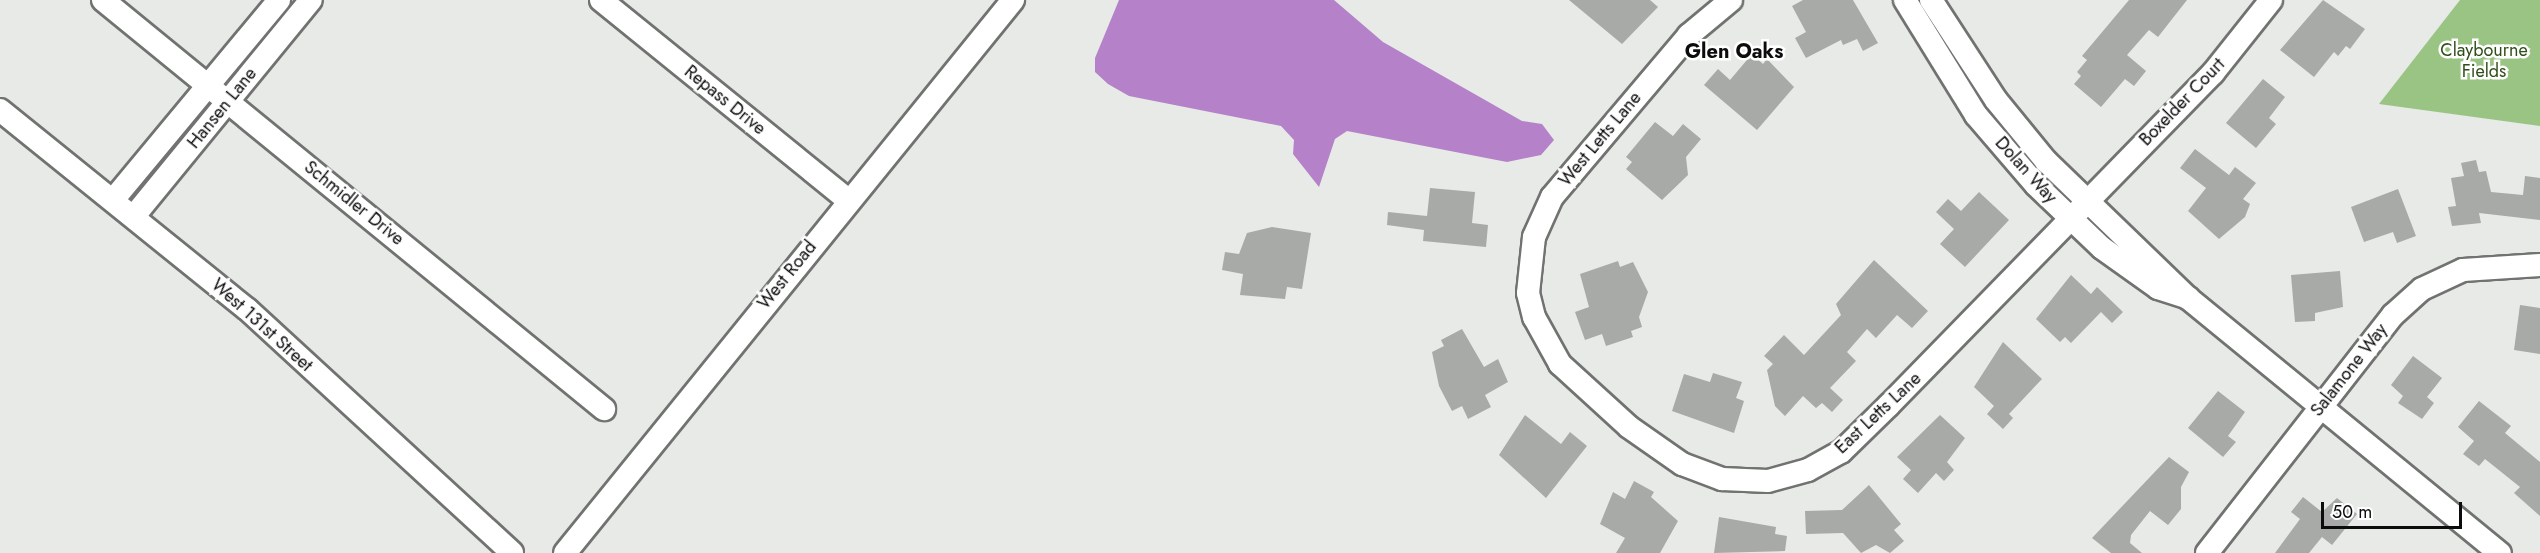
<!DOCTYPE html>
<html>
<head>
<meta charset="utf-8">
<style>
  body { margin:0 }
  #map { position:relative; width:2540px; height:553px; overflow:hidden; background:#e7eae6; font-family:Jost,sans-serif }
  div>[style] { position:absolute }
  .green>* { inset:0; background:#9ac483 }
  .water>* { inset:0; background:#b581c8 }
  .building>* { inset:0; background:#a7aaa6 }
  .roads { filter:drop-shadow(2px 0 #70736f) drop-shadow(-2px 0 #70736f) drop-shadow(0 2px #70736f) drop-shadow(0 -2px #70736f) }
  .minor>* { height:22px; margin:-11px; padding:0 11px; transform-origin:11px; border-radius:11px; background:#fff }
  span { translate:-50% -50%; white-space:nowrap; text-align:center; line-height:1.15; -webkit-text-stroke:5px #fff; paint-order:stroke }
  .park-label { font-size:18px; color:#2f4e19 }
  .street-label { font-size:18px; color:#0b0c0b }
  .neighbourhood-label { font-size:20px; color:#0b0c0b; font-weight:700 }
  .scale { position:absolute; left:2321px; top:502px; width:141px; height:27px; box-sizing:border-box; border:3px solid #0b0c0b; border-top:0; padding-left:8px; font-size:18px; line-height:21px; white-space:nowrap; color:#0b0c0b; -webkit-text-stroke:4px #fff; paint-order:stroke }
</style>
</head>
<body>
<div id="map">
  <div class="green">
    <div style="clip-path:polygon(2460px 0,2540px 0,2540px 126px,2379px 104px)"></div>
  </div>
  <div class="water">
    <div style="clip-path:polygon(1119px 0,1334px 0,1383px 42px,1522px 121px,1542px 124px,1554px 140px,1541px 155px,1507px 162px,1347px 131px,1335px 139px,1319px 187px,1293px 154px,1294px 140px,1281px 126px,1129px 96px,1108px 84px,1095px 72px,1095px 58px)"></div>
  </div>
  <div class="building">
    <div style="clip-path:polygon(1569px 0,1650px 0,1658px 7px,1622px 44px)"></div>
    <div style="clip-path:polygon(1803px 0,1853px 0,1878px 43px,1863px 51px,1857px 39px,1843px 45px,1841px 40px,1806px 58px,1795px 38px,1806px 32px,1792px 6px)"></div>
    <div style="clip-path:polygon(2129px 0,2187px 0,2158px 37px,2149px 30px,2127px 55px,2146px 71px,2134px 86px,2125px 79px,2101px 107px,2074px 84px,2081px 76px,2077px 72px,2087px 60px,2082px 56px)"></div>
    <div style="clip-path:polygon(2323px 0,2365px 29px,2350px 49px,2346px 46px,2338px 56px,2334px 52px,2314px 77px,2280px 50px)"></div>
    <div style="clip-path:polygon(1752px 54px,1763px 64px,1767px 59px,1794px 87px,1757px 130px,1704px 85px,1718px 69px,1730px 80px)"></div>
    <div style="clip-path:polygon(2263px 79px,2285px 97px,2269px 118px,2276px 124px,2256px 148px,2226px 123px)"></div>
    <div style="clip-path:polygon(1655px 122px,1673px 136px,1683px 124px,1701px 139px,1686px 157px,1688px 175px,1662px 200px,1626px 169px,1632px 162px,1626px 157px)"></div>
    <div style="clip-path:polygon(2195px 149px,2229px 175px,2235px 167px,2256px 183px,2243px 199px,2250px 204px,2245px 217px,2219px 239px,2188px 211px,2206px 188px,2180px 168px)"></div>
    <div style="clip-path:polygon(2476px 160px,2479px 172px,2486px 171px,2491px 192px,2523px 195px,2525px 176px,2540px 178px,2540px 220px,2479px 213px,2481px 223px,2452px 226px,2448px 207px,2456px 206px,2451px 178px,2464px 176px,2461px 163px)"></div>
    <div style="clip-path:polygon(1430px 188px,1475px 192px,1472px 223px,1488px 225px,1486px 247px,1423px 241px,1424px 230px,1387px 225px,1388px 212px,1427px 216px)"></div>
    <div style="clip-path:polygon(2398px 189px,2416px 236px,2397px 243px,2393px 232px,2364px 242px,2351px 207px)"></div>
    <div style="clip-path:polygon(1979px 192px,2009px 220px,1965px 267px,1940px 244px,1954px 229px,1936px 212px,1948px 199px,1961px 211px)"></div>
    <div style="clip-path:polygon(1272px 227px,1311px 233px,1302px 289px,1287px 287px,1285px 299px,1240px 295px,1243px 274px,1222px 270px,1225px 252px,1239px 254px,1247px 233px)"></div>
    <div style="clip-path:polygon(1874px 260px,1928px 311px,1912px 328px,1897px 315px,1876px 338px,1867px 329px,1847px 352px,1856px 361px,1830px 388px,1843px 400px,1832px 412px,1822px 403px,1816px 408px,1803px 396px,1785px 416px,1775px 406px,1767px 370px,1773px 364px,1764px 356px,1784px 335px,1804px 355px,1841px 315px,1836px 304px)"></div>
    <div style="clip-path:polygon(1618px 261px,1620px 267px,1633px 262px,1648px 292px,1639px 317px,1642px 327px,1631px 331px,1633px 337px,1606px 346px,1602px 334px,1585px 340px,1575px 312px,1589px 307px,1580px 274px)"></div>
    <div style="clip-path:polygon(2340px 271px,2343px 307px,2315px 313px,2315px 321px,2295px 322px,2291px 275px)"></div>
    <div style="clip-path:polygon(2071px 275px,2091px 294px,2097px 287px,2123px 312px,2112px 323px,2101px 312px,2071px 343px,2065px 337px,2060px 342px,2036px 319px)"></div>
    <div style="clip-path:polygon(2520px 305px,2540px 308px,2540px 354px,2514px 350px)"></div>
    <div style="clip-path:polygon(1462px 329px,1484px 367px,1498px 359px,1508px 382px,1485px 395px,1491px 407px,1468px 419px,1462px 406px,1452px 411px,1439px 386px,1432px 352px,1444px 346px,1441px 340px)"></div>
    <div style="clip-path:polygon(2003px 342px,2042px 379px,2009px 414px,2013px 418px,2003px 429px,1987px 414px,1994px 406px,1974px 387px)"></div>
    <div style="clip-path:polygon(2413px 356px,2442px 378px,2427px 397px,2434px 403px,2422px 419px,2398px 403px,2403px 396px,2391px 385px)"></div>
    <div style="clip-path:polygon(1713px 373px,1742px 382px,1736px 398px,1744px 401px,1734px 433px,1672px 411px,1684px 374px,1710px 382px)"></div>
    <div style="clip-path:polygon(2218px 391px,2245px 412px,2228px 436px,2236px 442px,2223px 457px,2188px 428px)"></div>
    <div style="clip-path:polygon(2479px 401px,2511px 426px,2505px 433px,2540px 462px,2540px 516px,2514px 493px,2520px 487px,2485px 459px,2479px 466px,2463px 454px,2474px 441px,2458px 427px)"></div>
    <div style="clip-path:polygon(1525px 415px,1561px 444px,1570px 432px,1587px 446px,1546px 498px,1499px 455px)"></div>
    <div style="clip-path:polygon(1940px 415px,1965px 438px,1947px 462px,1954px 470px,1944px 481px,1936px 473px,1918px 493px,1903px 479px,1911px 470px,1897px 457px)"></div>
    <div style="clip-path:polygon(2169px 457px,2189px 472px,2181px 487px,2181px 509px,2168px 525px,2150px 511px,2131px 535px,2130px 543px,2142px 553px,2111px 553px,2092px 538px)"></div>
    <div style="clip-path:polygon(1634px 481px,1654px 492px,1651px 497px,1678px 521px,1660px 553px,1616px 553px,1625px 538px,1600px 524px,1613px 492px,1625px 499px)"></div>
    <div style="clip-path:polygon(1869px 485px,1901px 524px,1894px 530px,1904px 541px,1890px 553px,1876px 545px,1861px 553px,1843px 533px,1806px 534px,1805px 511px,1842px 510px)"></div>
    <div style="clip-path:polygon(2303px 497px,2322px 512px,2337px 498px,2357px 514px,2332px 545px,2322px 537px,2309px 553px,2275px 553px,2300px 519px,2291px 512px)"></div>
    <div style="clip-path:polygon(1719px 517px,1776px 527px,1775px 534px,1787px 536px,1785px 551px,1714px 553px)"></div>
  </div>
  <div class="roads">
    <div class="minor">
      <div style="left:103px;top:0;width:647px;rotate:39.23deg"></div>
      <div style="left:601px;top:0;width:318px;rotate:39deg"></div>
      <div style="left:1731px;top:0;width:55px;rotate:140.2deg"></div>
      <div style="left:1689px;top:35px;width:212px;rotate:130.2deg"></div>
      <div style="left:1552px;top:197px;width:44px;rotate:114.2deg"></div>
      <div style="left:1534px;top:237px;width:56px;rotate:96.1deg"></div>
      <div style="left:1528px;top:293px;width:25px;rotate:76deg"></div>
      <div style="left:1534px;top:317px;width:54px;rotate:61deg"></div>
      <div style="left:1560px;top:364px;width:93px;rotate:42.4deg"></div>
      <div style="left:1629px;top:427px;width:65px;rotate:34.9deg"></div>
      <div style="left:1682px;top:464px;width:43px;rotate:20.6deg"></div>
      <div style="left:1722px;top:479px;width:46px;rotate:2.5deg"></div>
      <div style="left:1768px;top:481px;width:41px;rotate:-15.4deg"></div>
      <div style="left:1808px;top:470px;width:38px;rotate:-29deg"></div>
      <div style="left:1841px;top:452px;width:67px;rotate:-44.4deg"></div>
      <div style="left:1889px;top:405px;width:464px;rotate:-45.7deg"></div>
      <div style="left:2213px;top:73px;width:93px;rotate:-51.5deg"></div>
      <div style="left:1905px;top:0;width:135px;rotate:58.3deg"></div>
      <div style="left:1976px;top:115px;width:92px;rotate:49.4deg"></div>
      <div style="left:2036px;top:185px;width:91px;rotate:43.7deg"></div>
      <div style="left:2102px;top:248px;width:69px;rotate:35.5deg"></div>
      <div style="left:2158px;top:288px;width:32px;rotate:18deg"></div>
      <div style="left:1931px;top:0;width:119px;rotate:57deg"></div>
      <div style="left:1996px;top:100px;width:79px;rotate:50.7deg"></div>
      <div style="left:2046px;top:161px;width:197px;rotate:44deg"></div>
      <div style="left:2188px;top:298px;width:403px;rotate:39.3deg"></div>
      <div style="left:0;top:110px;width:317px;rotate:38.9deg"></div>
      <div style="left:247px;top:309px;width:360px;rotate:42.6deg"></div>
      <div style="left:113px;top:200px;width:260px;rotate:-50.3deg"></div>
      <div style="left:134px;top:216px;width:279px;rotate:-50.7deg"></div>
      <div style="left:565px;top:553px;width:712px;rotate:-50.99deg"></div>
      <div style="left:2207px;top:553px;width:302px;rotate:-52deg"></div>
      <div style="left:2393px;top:315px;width:39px;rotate:-42deg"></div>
      <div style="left:2422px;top:289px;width:45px;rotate:-24.9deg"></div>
      <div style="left:2463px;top:270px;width:77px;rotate:-3.7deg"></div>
    </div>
  </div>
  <div class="park-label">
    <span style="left:2484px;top:61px">Claybourne<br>Fields</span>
  </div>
  <div class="street-label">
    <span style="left:725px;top:100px;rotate:39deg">Repass Drive</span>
    <span style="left:2182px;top:102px;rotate:-46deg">Boxelder Court</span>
    <span style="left:222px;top:108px;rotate:-51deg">Hansen Lane</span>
    <span style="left:1600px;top:139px;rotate:-50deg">West Letts Lane</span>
    <span style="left:2026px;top:170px;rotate:48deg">Dolan Way</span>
    <span style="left:354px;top:203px;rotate:39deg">Schmidler Drive</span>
    <span style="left:787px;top:275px;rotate:-51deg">West Road</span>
    <span style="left:262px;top:325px;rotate:42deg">West 131st Street</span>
    <span style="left:2349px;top:370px;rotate:-52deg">Salamone Way</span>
    <span style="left:1878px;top:413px;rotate:-43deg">East Letts Lane</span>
  </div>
  <div class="neighbourhood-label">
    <span style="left:1734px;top:51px">Glen Oaks</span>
  </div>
  <div class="scale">50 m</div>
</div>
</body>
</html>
